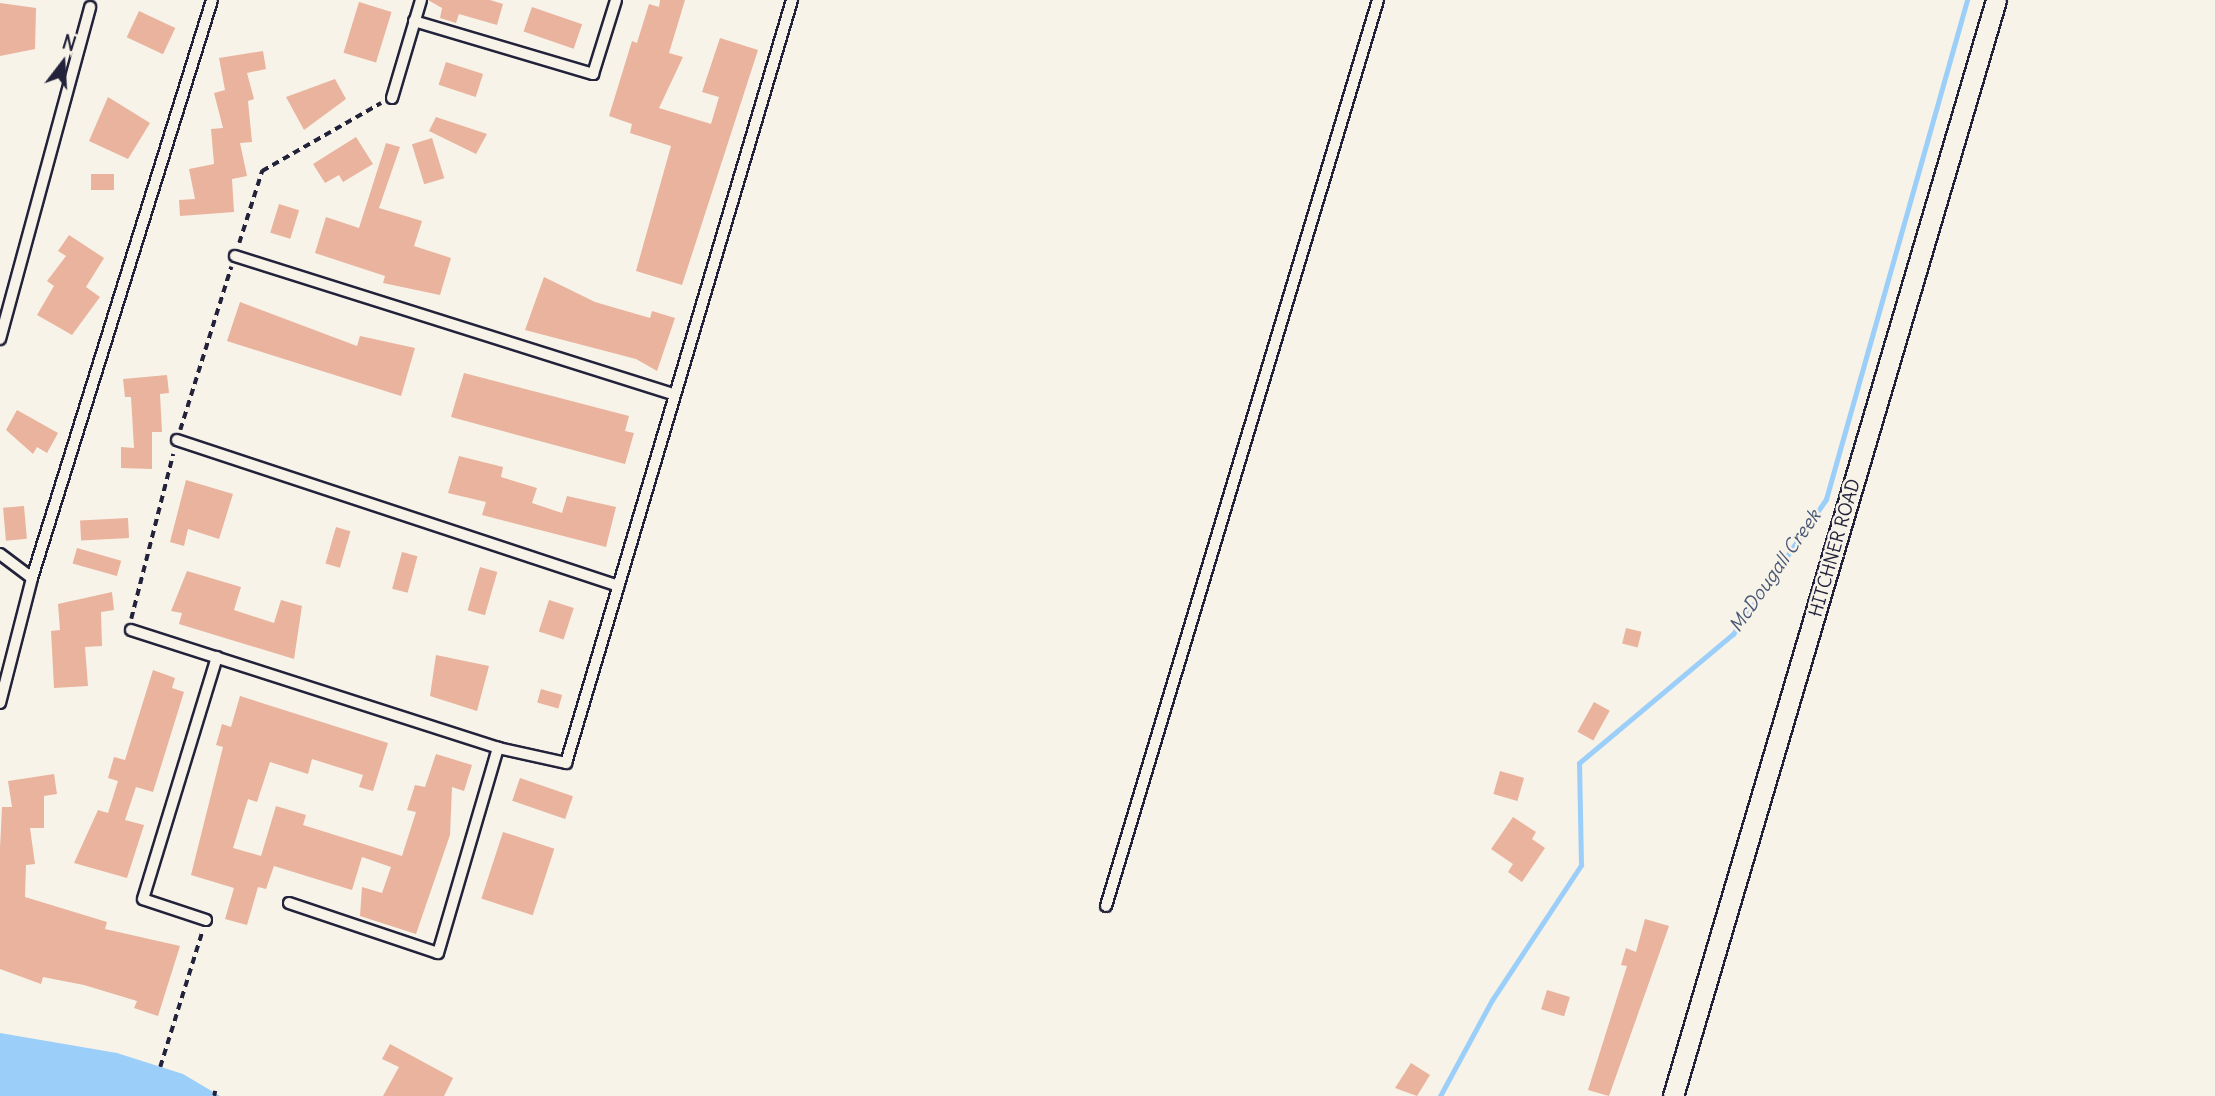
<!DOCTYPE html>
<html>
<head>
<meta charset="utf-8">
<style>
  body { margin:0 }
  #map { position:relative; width:2215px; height:1096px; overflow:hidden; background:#f7f3e8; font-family:Delius,sans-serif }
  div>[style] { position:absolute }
  .water>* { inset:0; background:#9bcff9 }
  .stream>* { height:5px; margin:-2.5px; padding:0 2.5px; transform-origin:2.5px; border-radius:2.5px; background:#9bcff9 }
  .building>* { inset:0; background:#e9b39d; transform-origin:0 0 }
  .path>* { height:3.5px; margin-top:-1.75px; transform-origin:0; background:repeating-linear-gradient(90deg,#22223b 0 7px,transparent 0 12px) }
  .roads { filter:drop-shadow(2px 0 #22223b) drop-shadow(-2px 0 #22223b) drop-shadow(0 2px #22223b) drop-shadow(0 -2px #22223b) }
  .lane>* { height:10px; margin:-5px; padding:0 5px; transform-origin:5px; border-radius:5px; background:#f7f3e8 }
  .street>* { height:19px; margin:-9.5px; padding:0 9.5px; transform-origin:9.5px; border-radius:9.5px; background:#f7f3e8 }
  span { translate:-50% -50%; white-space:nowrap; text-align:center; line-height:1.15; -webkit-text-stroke:5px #f7f3e8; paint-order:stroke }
  .street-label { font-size:18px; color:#22223b }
  .water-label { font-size:19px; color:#465674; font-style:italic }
  .north { position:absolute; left:28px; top:28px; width:70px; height:70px; -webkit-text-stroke:5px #f7f3e8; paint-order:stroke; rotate:17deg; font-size:19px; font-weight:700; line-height:28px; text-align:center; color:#22223b }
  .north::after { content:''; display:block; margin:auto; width:24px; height:32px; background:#22223b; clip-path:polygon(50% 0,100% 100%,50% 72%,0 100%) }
</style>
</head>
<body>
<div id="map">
  <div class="water">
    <div style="clip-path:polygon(0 1033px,117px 1053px,183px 1074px,220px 1096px,0 1096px)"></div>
  </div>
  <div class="stream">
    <div style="left:1440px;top:1096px;width:109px;rotate:-61.6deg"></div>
    <div style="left:1492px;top:1000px;width:162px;rotate:-56.6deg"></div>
    <div style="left:1581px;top:865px;width:102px;rotate:-91.1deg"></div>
    <div style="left:1579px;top:763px;width:201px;rotate:-40deg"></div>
    <div style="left:1733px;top:634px;width:164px;rotate:-55.4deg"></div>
    <div style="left:1826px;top:499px;width:519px;rotate:-74.22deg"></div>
  </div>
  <div class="building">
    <div style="clip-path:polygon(428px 0,490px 0,503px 4px,497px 25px,459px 14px,456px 23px,440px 18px,442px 8px)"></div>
    <div style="clip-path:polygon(660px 0,685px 0,669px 53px,683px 57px,659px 108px,711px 124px,719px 97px,702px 92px,720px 38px,758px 50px,682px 285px,636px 271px,671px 146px,630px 133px,632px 124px,609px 116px,632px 41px,637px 43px,649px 4px,659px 7px)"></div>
    <div style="left:359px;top:2px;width:34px;height:53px;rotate:17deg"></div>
    <div style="clip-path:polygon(0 3px,36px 8px,35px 49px,0 56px)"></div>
    <div style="left:532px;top:7px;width:53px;height:26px;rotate:19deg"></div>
    <div style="left:139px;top:11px;width:40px;height:29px;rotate:25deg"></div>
    <div style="clip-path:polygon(263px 51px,266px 69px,247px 73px,254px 99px,248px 101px,252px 142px,240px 143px,247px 176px,232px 179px,234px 212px,180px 216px,179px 200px,195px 199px,189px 169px,214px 164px,211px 129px,223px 128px,214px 93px,225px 90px,219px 58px)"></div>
    <div style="left:446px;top:62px;width:39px;height:24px;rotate:18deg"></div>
    <div style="clip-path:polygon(335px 79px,346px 99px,304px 130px,286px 97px)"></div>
    <div style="clip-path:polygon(108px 97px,150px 123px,128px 159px,89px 141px)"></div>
    <div style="clip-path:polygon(436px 117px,487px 134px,476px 154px,429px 131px)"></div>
    <div style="clip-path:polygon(356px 137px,373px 164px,343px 182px,339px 175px,325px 183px,313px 164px)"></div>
    <div style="left:432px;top:138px;width:42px;height:21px;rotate:73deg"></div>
    <div style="clip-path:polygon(386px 143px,400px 147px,379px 208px,422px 221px,414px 246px,451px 258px,440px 295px,383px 283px,385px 276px,315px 253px,326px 217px,359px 228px)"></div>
    <div style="left:91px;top:174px;width:23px;height:16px"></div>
    <div style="left:279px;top:204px;width:21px;height:30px;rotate:17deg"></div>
    <div style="clip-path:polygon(69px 235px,104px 258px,86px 287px,100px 297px,72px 335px,37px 315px,54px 286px,47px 281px,66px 256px,58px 251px)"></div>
    <div style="clip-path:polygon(544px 277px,595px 302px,650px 318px,652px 311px,675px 318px,657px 371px,636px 359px,525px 330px)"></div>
    <div style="clip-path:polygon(240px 302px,357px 346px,360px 336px,415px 348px,401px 396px,227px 341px)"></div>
    <div style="clip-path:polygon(464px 373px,629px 416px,625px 431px,634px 433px,625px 464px,451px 417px)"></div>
    <div style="clip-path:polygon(167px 375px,169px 393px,160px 394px,162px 432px,152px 432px,152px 469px,121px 468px,121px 447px,134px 448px,131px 397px,125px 397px,123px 379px)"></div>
    <div style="clip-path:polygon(17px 410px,58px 433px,47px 453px,37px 447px,33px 454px,6px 430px)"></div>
    <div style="clip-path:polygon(459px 456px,503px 467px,501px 477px,537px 488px,532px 503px,562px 513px,567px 496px,616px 507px,606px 547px,482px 515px,486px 502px,448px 493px)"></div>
    <div style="clip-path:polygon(186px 480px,233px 494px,219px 539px,188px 529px,184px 546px,170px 542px)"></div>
    <div style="left:24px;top:506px;width:33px;height:21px;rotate:85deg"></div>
    <div style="left:128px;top:518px;width:20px;height:48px;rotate:87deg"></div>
    <div style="left:336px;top:527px;width:15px;height:38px;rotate:16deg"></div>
    <div style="left:77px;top:548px;width:46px;height:16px;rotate:16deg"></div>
    <div style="left:402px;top:552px;width:16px;height:38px;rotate:15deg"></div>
    <div style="left:480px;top:567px;width:18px;height:45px;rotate:16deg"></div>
    <div style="clip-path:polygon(187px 571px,241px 587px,234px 610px,274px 623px,281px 600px,302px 606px,294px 659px,179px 624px,182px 613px,171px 611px)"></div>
    <div style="clip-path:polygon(112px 592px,114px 610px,101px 612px,102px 646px,85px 647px,88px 686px,54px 688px,51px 631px,60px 630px,58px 604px)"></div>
    <div style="left:549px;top:600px;width:26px;height:33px;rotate:18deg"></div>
    <div style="left:1626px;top:628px;width:16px;height:16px;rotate:14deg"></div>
    <div style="clip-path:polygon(436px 655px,489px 666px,477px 711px,430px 696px)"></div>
    <div style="clip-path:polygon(153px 670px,175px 678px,172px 688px,184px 692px,153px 792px,136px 787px,125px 820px,144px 825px,127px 878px,74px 863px,98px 810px,108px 813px,118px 781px,108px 778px,114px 757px,125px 760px)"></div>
    <div style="left:541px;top:689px;width:22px;height:14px;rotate:16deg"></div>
    <div style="clip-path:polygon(240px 696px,388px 743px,373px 791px,359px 787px,363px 775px,312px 759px,308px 774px,270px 762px,257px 802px,248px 799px,233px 848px,261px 856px,276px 806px,306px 815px,303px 825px,402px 856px,416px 812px,407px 810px,415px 785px,425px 787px,436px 754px,472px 765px,464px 791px,452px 787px,450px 835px,416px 934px,360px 916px,362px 887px,382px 893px,391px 867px,362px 857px,352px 890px,274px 866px,266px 889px,258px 887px,247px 925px,225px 919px,234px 888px,191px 875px,223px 747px,216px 745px,222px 724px,231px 727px)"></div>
    <div style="left:1594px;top:702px;width:18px;height:34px;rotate:29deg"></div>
    <div style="left:1500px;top:771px;width:25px;height:24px;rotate:16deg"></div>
    <div style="clip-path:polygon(54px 774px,57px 794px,44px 796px,44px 828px,30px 828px,35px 864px,26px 865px,25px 897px,107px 922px,105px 929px,180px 946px,158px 1016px,134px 1008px,137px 1001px,84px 985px,43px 977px,41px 984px,0 969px,0 848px,2px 807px,12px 807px,8px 781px)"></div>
    <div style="left:520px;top:778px;width:56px;height:24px;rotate:19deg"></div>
    <div style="clip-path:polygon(1513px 817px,1536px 832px,1532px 839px,1545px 848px,1522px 882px,1508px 872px,1513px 864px,1491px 849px)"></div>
    <div style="left:503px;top:832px;width:54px;height:70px;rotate:18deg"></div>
    <div style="clip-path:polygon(1645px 919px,1669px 926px,1609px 1096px,1588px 1090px,1627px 966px,1621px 965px,1626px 948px,1636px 952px)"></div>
    <div style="left:1547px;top:990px;width:24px;height:20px;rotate:17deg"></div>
    <div style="clip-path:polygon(390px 1044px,453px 1078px,444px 1096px,383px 1096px,399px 1067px,382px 1059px)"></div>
    <div style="clip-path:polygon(1411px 1063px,1430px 1075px,1417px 1096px,1395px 1088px)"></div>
  </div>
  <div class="path">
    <div style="left:239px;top:243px;width:76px;rotate:-72.3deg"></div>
    <div style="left:262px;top:171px;width:137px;rotate:-29.7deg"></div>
    <div style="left:180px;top:430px;width:171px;rotate:-72.6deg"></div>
    <div style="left:131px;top:619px;width:170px;rotate:-75.7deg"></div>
    <div style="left:160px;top:1067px;width:141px;rotate:-72.7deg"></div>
    <div style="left:214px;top:1096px;width:5px;rotate:-79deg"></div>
  </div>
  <div class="roads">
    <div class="lane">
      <div style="left:414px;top:21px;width:187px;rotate:16.5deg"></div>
      <div style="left:593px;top:74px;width:77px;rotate:-72.7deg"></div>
      <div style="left:392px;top:98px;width:102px;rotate:-73.5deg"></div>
      <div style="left:235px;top:256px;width:461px;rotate:17.5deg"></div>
      <div style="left:0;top:339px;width:344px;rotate:-74.8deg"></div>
      <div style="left:177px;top:440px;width:465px;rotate:18.3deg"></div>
      <div style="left:0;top:554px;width:40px;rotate:37deg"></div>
      <div style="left:131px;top:630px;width:386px;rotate:17.8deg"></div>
      <div style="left:498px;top:748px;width:70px;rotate:12.4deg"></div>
      <div style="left:566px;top:763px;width:796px;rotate:-73.5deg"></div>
      <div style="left:0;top:703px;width:129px;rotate:-75.6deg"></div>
      <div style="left:32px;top:578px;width:605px;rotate:-72.7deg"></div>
      <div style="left:289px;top:903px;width:157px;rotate:18.6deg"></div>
      <div style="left:438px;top:953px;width:214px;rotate:-73.7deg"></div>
      <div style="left:1106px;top:906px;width:946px;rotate:-73.29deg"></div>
      <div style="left:206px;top:920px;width:66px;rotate:-161.6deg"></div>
      <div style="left:143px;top:899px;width:253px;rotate:-73deg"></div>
    </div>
    <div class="street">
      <div style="left:1673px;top:1096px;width:1143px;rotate:-73.58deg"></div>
    </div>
  </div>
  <div class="street-label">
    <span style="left:1835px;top:548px;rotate:-74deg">HITCHNER ROAD</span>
  </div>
  <div class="water-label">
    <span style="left:1775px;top:571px;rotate:-55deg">McDougall Creek</span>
  </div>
  <div class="north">N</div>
</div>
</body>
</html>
